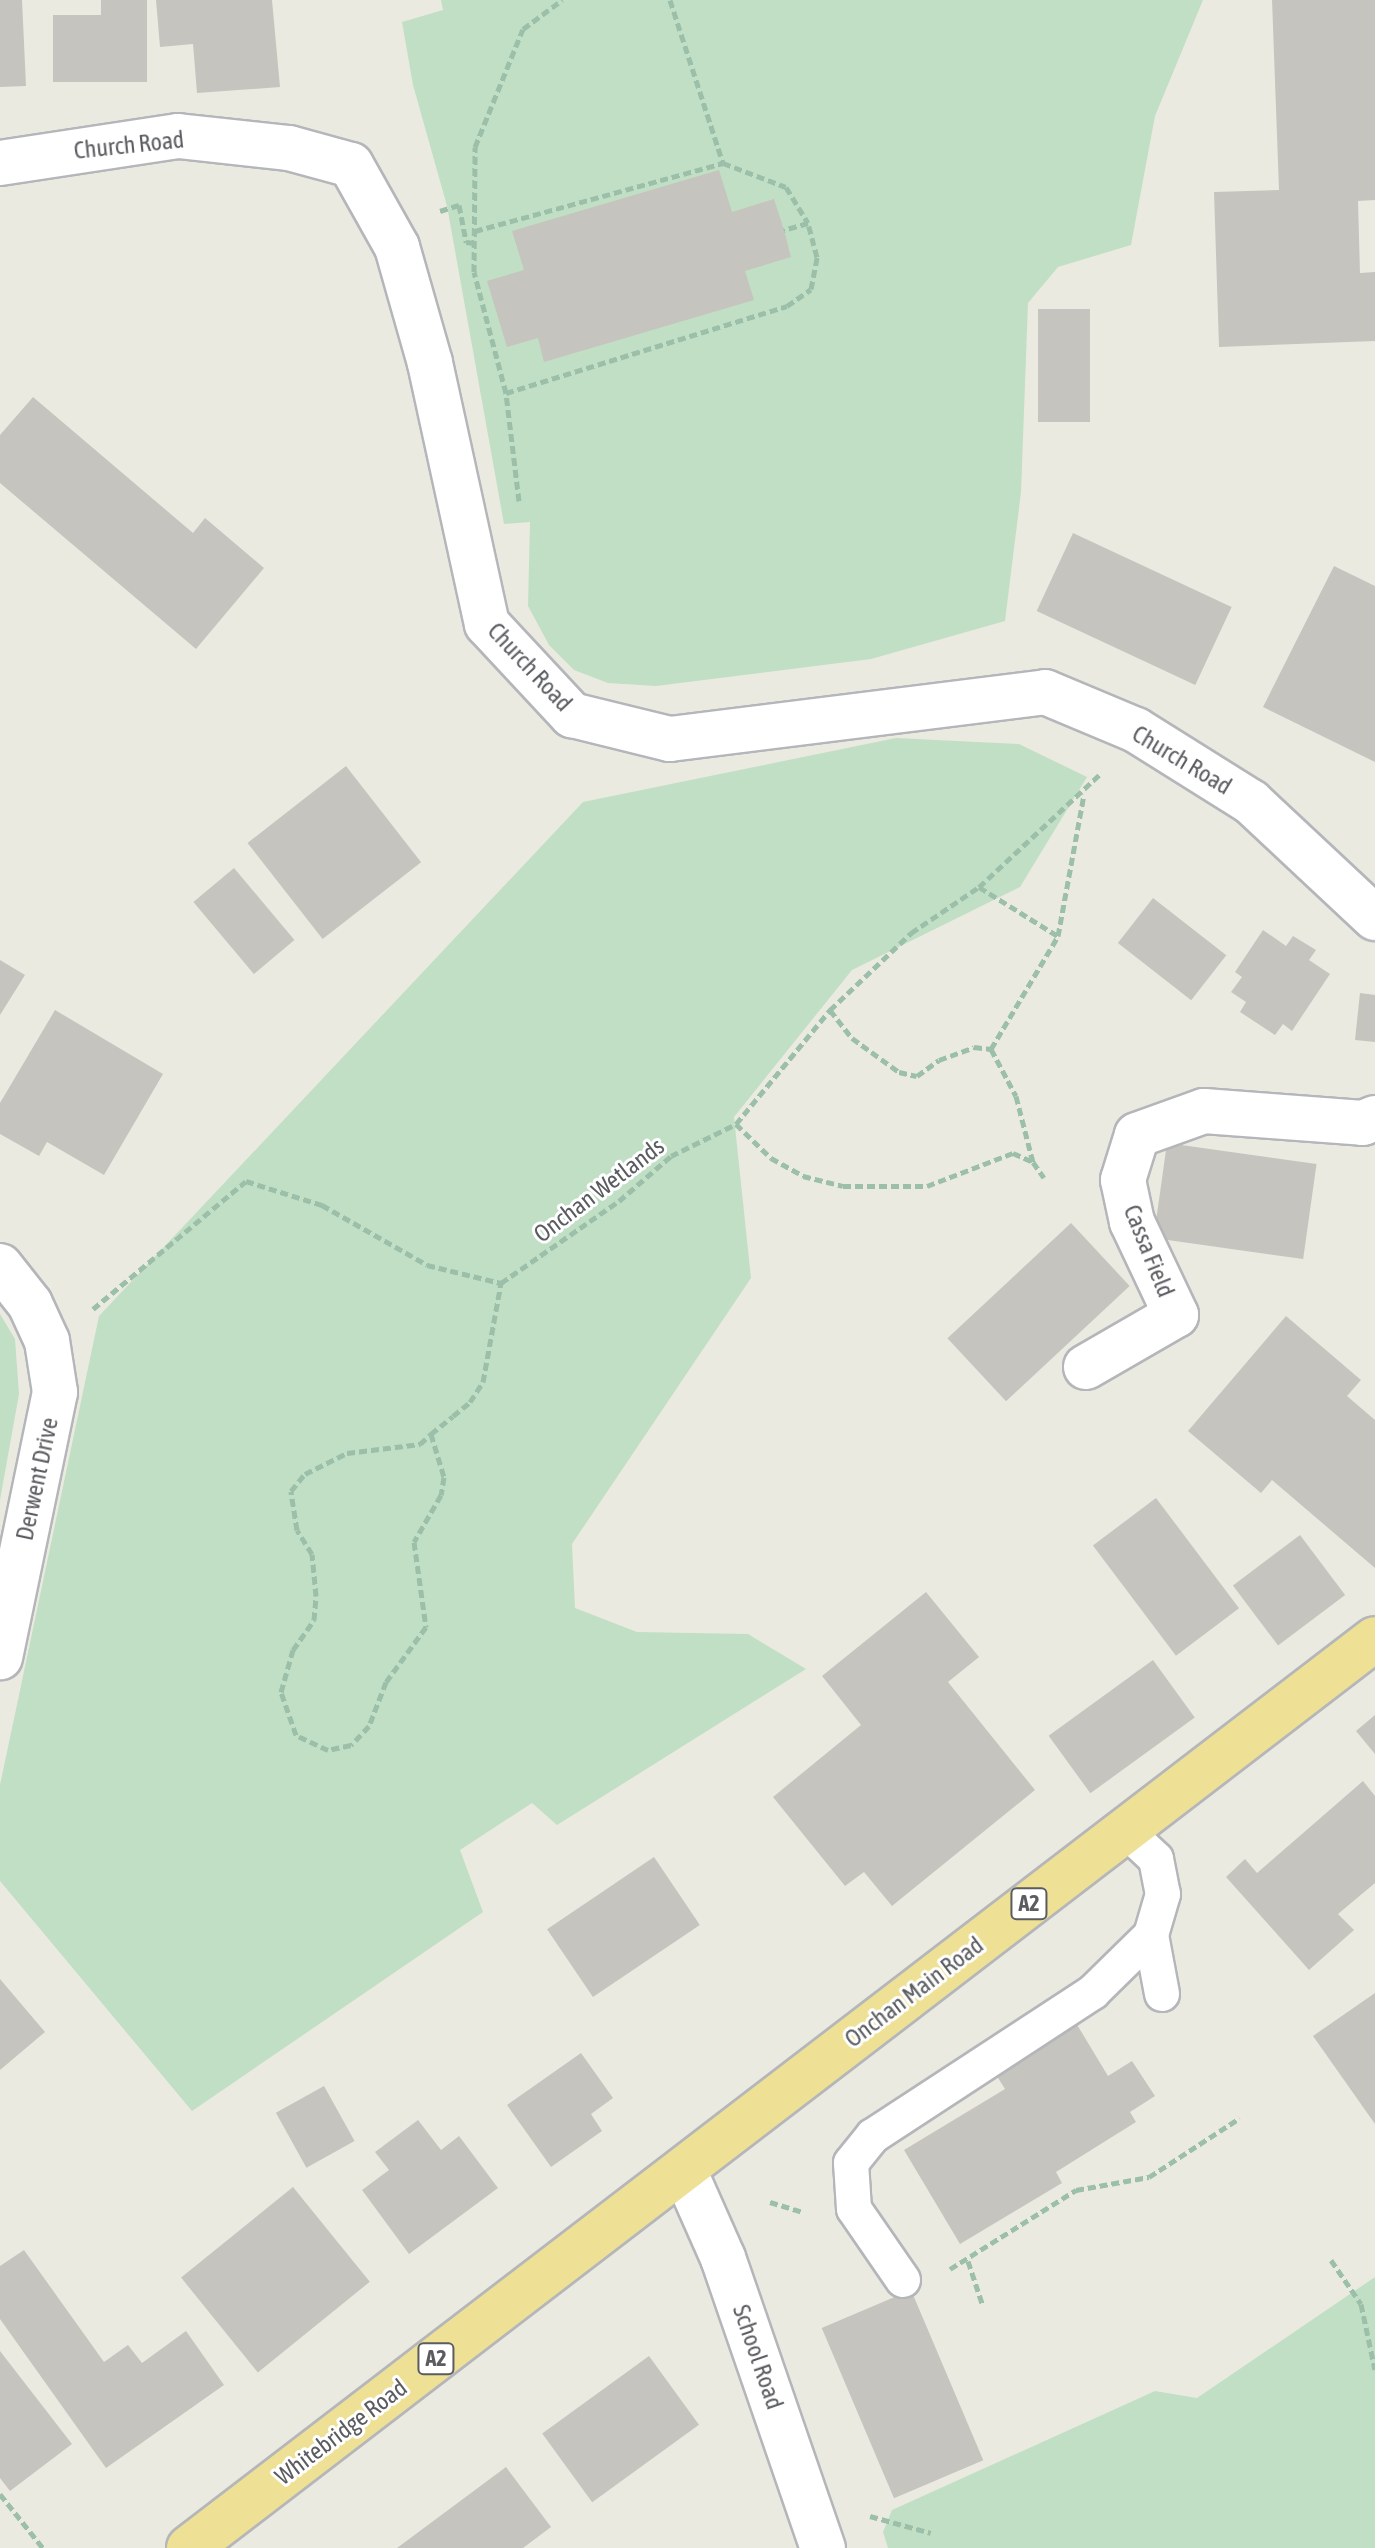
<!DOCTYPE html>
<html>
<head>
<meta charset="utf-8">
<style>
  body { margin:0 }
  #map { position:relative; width:1375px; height:2548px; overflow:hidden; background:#ebeae1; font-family:"Asap Condensed",sans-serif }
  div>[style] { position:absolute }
  .green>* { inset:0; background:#c1dfc4 }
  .building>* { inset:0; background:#c6c4be; transform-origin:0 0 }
  .path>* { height:5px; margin-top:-2.5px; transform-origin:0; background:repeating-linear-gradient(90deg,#9bbfa9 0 8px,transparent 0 12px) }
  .roads { filter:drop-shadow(2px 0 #b4b6ba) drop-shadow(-2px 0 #b4b6ba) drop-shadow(0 2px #b4b6ba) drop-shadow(0 -2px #b4b6ba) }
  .lane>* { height:34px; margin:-17px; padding:0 17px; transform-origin:17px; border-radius:17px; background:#fff }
  .street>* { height:44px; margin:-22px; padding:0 22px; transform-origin:22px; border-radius:22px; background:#fff }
  .secondary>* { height:44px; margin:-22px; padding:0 22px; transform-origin:22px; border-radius:22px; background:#fff }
  .highway>* { height:44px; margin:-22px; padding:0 22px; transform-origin:22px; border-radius:22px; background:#eee195 }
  span { translate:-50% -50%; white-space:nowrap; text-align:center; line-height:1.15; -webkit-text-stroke:6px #fff; paint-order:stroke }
  .shield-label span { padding:2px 6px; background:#fff; border:2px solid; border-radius:6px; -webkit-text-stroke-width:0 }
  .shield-label { font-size:22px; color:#5a5c60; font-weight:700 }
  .street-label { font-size:24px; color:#5a5c60 }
</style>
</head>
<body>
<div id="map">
  <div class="green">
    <div style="clip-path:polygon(441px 0,1203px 0,1155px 116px,1131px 245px,1058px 267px,1028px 303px,1021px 492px,1005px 621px,871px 659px,656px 686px,608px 683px,574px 670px,549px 645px,528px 606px,530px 522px,504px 524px,447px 206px,413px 85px,402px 22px,443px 10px)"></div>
    <div style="clip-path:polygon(896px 738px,1019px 744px,1087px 777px,1020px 887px,852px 970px,734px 1117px,751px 1278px,572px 1544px,575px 1608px,637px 1632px,748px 1634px,806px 1669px,557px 1825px,532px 1803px,460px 1850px,483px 1912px,192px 2111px,0 1881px,0 1785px,99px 1316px,583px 802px)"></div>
    <div style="clip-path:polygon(0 1314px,15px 1339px,19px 1394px,0 1500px)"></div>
    <div style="clip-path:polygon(1375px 2277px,1375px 2548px,888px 2548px,883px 2532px,892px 2510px,1155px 2391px,1197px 2398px)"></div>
  </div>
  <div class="building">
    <div style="clip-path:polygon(0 0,22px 0,26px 86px,0 87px)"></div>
    <div style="clip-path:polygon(101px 0,147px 0,147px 82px,53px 82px,53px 15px,101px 15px)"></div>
    <div style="clip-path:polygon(156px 0,272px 0,280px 87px,197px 93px,193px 44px,160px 47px)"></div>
    <div style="clip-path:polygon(1272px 0,1375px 0,1375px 200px,1358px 201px,1360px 273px,1375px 272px,1375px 341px,1219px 347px,1214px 192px,1279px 190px)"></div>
    <div style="clip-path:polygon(719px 170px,732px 212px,774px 199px,784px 230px,791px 257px,745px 271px,754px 300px,544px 362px,538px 338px,507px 347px,487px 281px,524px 270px,512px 231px)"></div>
    <div style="left:1038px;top:309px;width:52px;height:113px"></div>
    <div style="clip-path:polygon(33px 397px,193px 533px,205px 518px,264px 568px,196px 649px,0 483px,0 435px)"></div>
    <div style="left:1073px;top:533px;width:175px;height:86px;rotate:25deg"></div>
    <div style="clip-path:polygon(1334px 566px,1375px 586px,1375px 762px,1263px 707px)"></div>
    <div style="left:346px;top:766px;width:122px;height:125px;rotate:52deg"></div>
    <div style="left:234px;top:868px;width:94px;height:53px;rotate:50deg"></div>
    <div style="left:1153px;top:898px;width:93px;height:57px;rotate:38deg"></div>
    <div style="clip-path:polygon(1263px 930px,1286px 946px,1293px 936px,1316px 950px,1309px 960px,1330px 974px,1292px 1031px,1283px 1024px,1275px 1035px,1240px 1012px,1246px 1002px,1231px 992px,1242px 977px,1235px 972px)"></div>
    <div style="clip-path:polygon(0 960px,25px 975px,0 1015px)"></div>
    <div style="clip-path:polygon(1360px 993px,1375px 995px,1375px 1042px,1355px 1040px)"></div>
    <div style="clip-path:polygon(55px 1010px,163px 1074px,104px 1175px,47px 1142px,39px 1156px,0 1134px,0 1103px)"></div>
    <div style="left:1167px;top:1143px;width:151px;height:96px;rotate:8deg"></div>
    <div style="left:1071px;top:1223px;width:86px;height:169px;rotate:47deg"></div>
    <div style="clip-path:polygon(1286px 1316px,1361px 1380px,1347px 1396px,1375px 1420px,1375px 1568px,1272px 1480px,1261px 1493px,1188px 1431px)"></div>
    <div style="left:1156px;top:1498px;width:138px;height:79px;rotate:53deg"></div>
    <div style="left:1300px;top:1535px;width:75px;height:84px;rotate:53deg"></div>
    <div style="clip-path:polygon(926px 1592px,979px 1657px,948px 1682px,1035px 1790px,892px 1906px,864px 1872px,845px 1886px,773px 1797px,861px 1725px,822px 1676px)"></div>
    <div style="left:1153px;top:1660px;width:71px;height:129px;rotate:54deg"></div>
    <div style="clip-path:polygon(1375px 1715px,1375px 1754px,1356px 1731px)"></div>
    <div style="clip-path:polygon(1363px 1781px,1375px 1796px,1375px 1883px,1338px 1914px,1354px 1930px,1309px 1970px,1226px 1877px,1245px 1859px,1257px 1873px)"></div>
    <div style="left:654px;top:1857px;width:82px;height:129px;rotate:56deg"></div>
    <div style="clip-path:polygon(0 1979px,45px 2032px,0 2070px)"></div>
    <div style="clip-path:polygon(1375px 1993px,1375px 2124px,1313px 2036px)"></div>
    <div style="clip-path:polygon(1076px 2023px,1108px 2076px,1132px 2061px,1155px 2096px,1130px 2112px,1136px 2122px,1056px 2172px,1062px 2183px,960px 2244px,904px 2150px,1005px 2089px,995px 2073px)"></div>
    <div style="clip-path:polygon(581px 2053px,613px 2098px,591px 2114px,602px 2131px,551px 2167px,507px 2105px)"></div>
    <div style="left:324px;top:2086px;width:63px;height:55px;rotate:61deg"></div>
    <div style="clip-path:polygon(418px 2120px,441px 2150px,459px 2136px,498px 2188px,409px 2254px,362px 2190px,389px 2170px,375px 2152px)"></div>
    <div style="left:293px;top:2187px;width:122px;height:144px;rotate:51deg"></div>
    <div style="clip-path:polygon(24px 2250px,104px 2362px,128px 2345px,142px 2363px,186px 2331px,224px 2385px,106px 2468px,0 2319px,0 2266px)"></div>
    <div style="left:911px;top:2290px;width:185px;height:97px;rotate:67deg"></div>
    <div style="clip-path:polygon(0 2351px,72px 2444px,10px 2491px,0 2478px)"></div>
    <div style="left:649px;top:2356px;width:85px;height:132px;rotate:54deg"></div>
    <div style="clip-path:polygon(506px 2467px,551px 2527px,523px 2548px,397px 2548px)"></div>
  </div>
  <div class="path">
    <div style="left:670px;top:0;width:171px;rotate:72deg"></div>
    <div style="left:723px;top:163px;width:67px;rotate:20.9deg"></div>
    <div style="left:786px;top:187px;width:42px;rotate:58.6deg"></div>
    <div style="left:808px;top:223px;width:25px;rotate:164deg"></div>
    <div style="left:440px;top:211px;width:20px;rotate:-18deg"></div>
    <div style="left:459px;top:205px;width:38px;rotate:79deg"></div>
    <div style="left:466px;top:242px;width:9px;rotate:6deg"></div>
    <div style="left:475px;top:231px;width:257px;rotate:-15.3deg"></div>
    <div style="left:506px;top:393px;width:294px;rotate:-17.2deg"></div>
    <div style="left:787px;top:306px;width:29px;rotate:-35deg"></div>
    <div style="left:811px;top:289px;width:33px;rotate:-79deg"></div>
    <div style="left:817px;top:257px;width:35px;rotate:-105deg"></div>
    <div style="left:519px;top:501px;width:109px;rotate:-96.9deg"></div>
    <div style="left:506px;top:393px;width:125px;rotate:-104.8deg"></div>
    <div style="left:474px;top:272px;width:125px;rotate:-89.5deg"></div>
    <div style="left:475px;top:147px;width:127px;rotate:-67.9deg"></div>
    <div style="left:523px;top:29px;width:49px;rotate:-36.6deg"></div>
    <div style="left:979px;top:887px;width:93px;rotate:31.8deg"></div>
    <div style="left:1058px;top:936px;width:144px;rotate:-79.6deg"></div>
    <div style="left:830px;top:1010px;width:36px;rotate:52deg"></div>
    <div style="left:852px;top:1038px;width:58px;rotate:35.9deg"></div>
    <div style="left:899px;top:1072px;width:18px;rotate:13deg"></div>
    <div style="left:917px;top:1076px;width:27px;rotate:-36deg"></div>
    <div style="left:939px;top:1060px;width:37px;rotate:-20deg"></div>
    <div style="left:974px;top:1047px;width:17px;rotate:7deg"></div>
    <div style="left:991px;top:1049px;width:53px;rotate:62deg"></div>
    <div style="left:1016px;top:1096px;width:68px;rotate:75.6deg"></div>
    <div style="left:991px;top:1049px;width:131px;rotate:-59.3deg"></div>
    <div style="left:736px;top:1124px;width:49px;rotate:44.2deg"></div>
    <div style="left:771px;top:1158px;width:37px;rotate:29deg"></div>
    <div style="left:803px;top:1176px;width:41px;rotate:14deg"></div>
    <div style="left:843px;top:1186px;width:84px"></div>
    <div style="left:927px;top:1186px;width:92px;rotate:-21deg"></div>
    <div style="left:1013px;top:1153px;width:22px;rotate:24deg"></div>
    <div style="left:1033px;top:1162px;width:19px;rotate:55deg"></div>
    <div style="left:93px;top:1309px;width:199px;rotate:-39.9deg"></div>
    <div style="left:246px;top:1181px;width:80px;rotate:17.5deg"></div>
    <div style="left:322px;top:1205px;width:121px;rotate:29.7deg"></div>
    <div style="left:427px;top:1265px;width:76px;rotate:13.7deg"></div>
    <div style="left:501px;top:1283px;width:144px;rotate:-34.8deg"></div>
    <div style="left:619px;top:1201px;width:69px;rotate:-40.9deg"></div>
    <div style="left:671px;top:1156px;width:72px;rotate:-26.2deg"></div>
    <div style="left:736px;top:1124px;width:148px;rotate:-50.5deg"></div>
    <div style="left:830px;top:1010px;width:112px;rotate:-43.5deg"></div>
    <div style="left:911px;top:933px;width:82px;rotate:-34.1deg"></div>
    <div style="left:979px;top:887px;width:166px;rotate:-43deg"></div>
    <div style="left:431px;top:1434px;width:45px;rotate:73.2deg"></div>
    <div style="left:444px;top:1477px;width:18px;rotate:99deg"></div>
    <div style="left:441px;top:1495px;width:54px;rotate:119.9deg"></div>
    <div style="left:414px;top:1542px;width:86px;rotate:82deg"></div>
    <div style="left:426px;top:1627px;width:68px;rotate:126deg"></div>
    <div style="left:386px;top:1682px;width:47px;rotate:111.1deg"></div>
    <div style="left:369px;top:1726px;width:26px;rotate:133deg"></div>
    <div style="left:351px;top:1745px;width:24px;rotate:168deg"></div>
    <div style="left:328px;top:1750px;width:35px;rotate:-155deg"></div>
    <div style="left:296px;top:1735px;width:46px;rotate:-109.2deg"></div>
    <div style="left:281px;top:1692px;width:44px;rotate:-74.1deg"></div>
    <div style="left:293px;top:1650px;width:37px;rotate:-55deg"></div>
    <div style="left:314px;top:1620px;width:24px;rotate:-85deg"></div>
    <div style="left:316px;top:1596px;width:42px;rotate:-95.4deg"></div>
    <div style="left:312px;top:1554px;width:28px;rotate:-122deg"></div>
    <div style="left:297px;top:1530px;width:39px;rotate:-99deg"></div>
    <div style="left:291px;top:1491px;width:22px;rotate:-51deg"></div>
    <div style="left:305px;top:1474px;width:47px;rotate:-26.6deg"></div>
    <div style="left:347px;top:1453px;width:74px;rotate:-7deg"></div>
    <div style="left:420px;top:1444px;width:15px;rotate:-42deg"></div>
    <div style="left:431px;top:1434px;width:28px;rotate:-39deg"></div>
    <div style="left:453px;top:1416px;width:22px;rotate:-39deg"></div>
    <div style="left:470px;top:1402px;width:24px;rotate:-57deg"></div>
    <div style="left:483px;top:1382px;width:101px;rotate:-79.7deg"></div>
    <div style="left:770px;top:2202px;width:34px;rotate:17deg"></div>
    <div style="left:1331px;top:2260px;width:53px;rotate:55.7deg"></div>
    <div style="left:1361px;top:2304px;width:67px;rotate:78deg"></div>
    <div style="left:968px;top:2261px;width:47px;rotate:71.6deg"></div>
    <div style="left:950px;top:2269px;width:149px;rotate:-32.1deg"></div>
    <div style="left:1076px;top:2190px;width:74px;rotate:-10.1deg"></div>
    <div style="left:1149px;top:2177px;width:108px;rotate:-33deg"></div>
    <div style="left:0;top:2494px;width:69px;rotate:51.5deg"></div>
    <div style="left:870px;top:2516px;width:63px;rotate:15.6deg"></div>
  </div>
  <div class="roads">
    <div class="lane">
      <div style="left:1126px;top:1831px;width:41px;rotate:43deg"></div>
      <div style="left:1156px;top:1859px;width:36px;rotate:79deg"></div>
      <div style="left:1163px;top:1894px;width:43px;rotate:106.3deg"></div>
      <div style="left:1151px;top:1935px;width:60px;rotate:79.4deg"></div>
      <div style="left:903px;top:2280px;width:86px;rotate:-124.6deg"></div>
      <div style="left:854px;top:2209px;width:46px;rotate:-93.7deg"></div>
      <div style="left:851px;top:2163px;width:35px;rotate:-51deg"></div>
      <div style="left:873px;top:2136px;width:263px;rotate:-33.2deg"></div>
      <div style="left:1093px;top:1992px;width:81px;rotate:-44.5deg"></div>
    </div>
    <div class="street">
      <div style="left:0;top:1266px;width:48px;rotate:51.7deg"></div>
      <div style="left:30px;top:1304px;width:41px;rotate:65.3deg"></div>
      <div style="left:47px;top:1341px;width:52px;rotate:81.1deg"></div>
      <div style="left:55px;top:1392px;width:271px;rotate:101.7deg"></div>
      <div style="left:1086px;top:1367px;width:104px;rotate:-30deg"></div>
      <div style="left:1176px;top:1315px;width:103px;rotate:-115.3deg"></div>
      <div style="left:1132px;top:1222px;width:43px;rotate:-102.1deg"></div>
      <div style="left:1123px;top:1180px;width:47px;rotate:-72.7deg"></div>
      <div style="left:1137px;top:1135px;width:71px;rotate:-19.7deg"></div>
      <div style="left:1204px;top:1111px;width:159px;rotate:4.3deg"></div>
      <div style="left:1363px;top:1123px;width:13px;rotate:-23deg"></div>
      <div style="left:684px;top:2170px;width:96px;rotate:66.1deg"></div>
      <div style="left:723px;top:2258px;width:307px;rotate:71deg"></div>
    </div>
    <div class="secondary">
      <div style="left:0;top:163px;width:180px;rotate:-8.6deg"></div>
      <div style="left:178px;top:136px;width:112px;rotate:6.2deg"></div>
      <div style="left:289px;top:148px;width:64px;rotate:15.3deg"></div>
      <div style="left:351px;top:165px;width:94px;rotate:60.7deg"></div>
      <div style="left:397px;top:247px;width:121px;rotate:74.1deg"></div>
      <div style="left:430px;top:363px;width:267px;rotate:77.7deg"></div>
      <div style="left:487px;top:624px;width:125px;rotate:47deg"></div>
      <div style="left:572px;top:715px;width:101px;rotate:13.8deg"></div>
      <div style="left:670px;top:739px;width:378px;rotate:-7.1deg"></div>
      <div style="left:1045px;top:692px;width:99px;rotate:22.7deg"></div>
      <div style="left:1136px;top:730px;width:136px;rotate:32.1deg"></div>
      <div style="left:1251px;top:802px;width:170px;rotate:43.1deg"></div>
    </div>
    <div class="highway">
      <div style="left:189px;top:2548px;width:1494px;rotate:-37.47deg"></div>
    </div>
  </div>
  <div class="shield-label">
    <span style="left:1029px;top:1904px">A2</span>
    <span style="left:436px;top:2359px">A2</span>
  </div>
  <div class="street-label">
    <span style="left:129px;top:145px;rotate:-6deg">Church Road</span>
    <span style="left:530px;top:667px;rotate:47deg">Church Road</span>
    <span style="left:1182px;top:760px;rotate:31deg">Church Road</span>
    <span style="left:599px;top:1190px;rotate:-37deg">Onchan Wetlands</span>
    <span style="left:1149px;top:1251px;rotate:68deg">Cassa Field</span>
    <span style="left:37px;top:1479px;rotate:-78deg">Derwent Drive</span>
    <span style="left:914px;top:1992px;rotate:-37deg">Onchan Main Road</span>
    <span style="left:758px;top:2357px;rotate:71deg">School Road</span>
    <span style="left:341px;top:2432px;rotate:-37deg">Whitebridge Road</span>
  </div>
</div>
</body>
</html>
